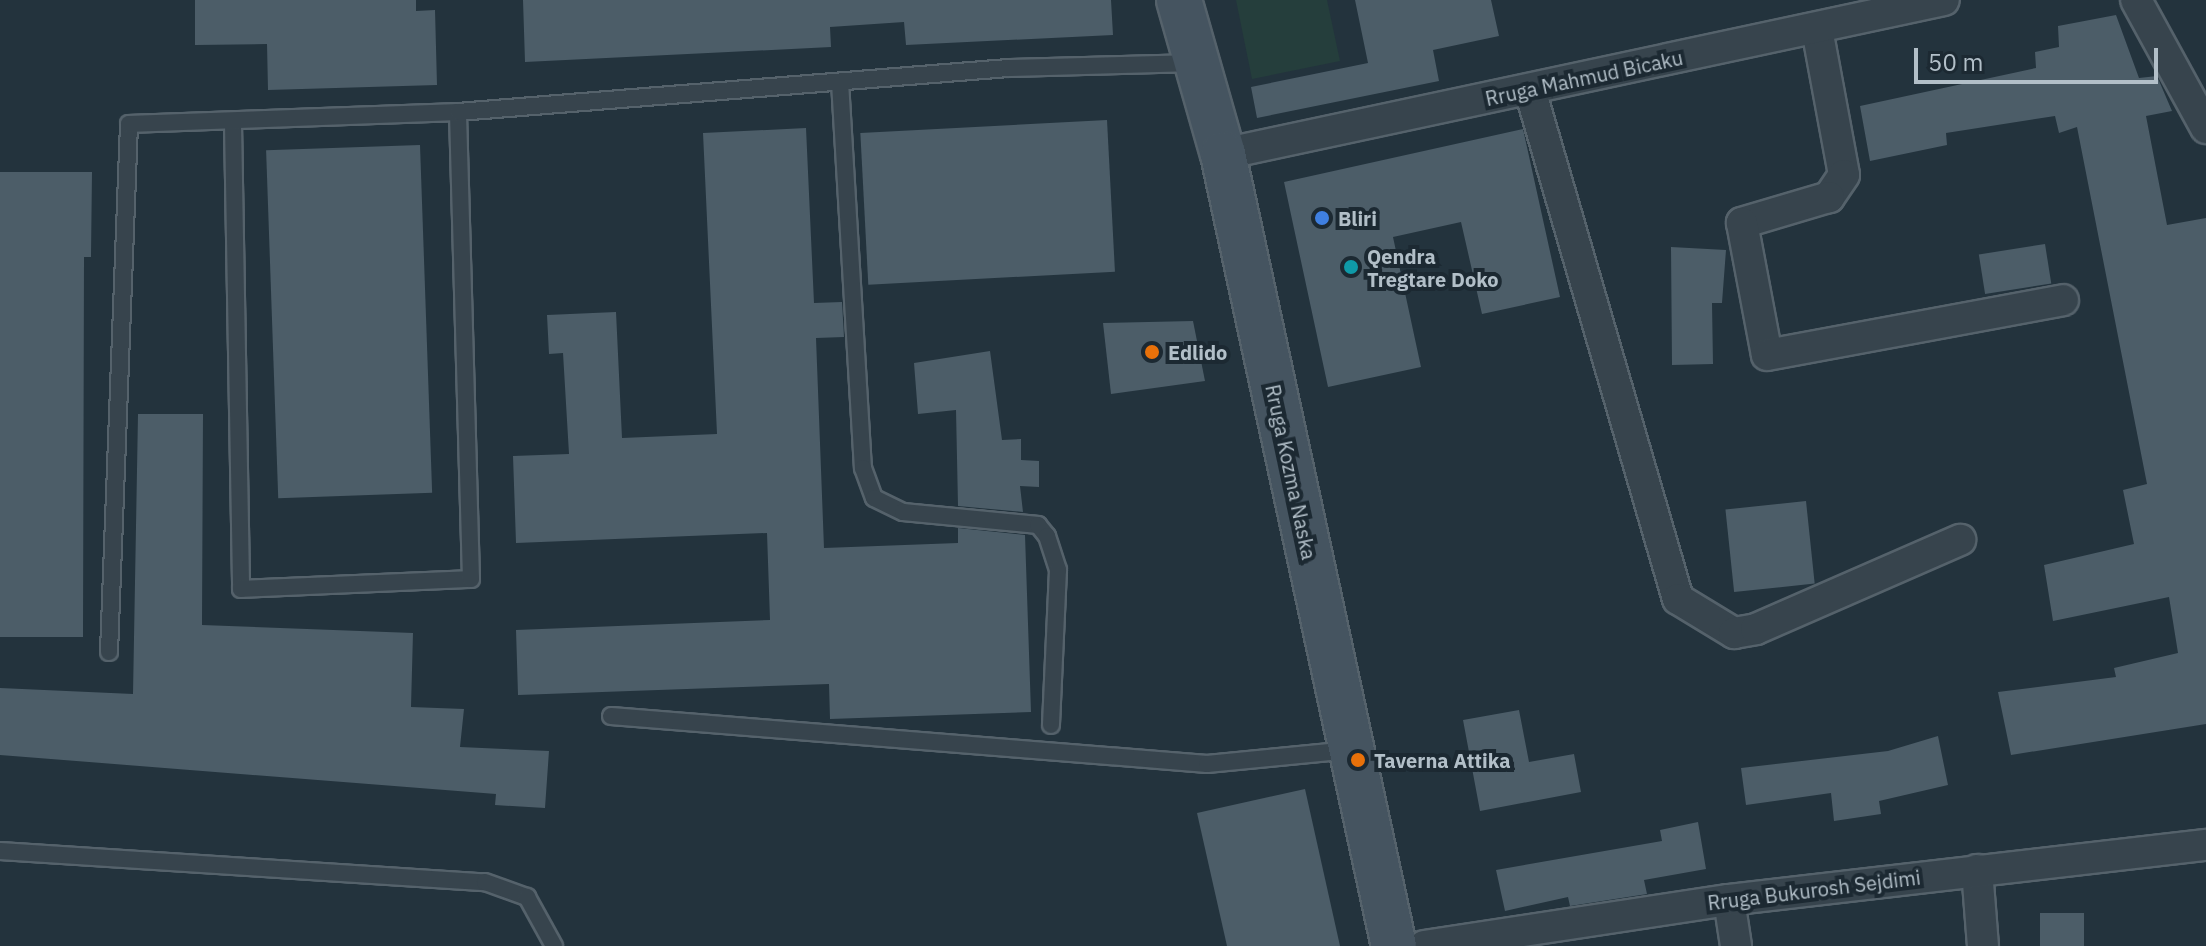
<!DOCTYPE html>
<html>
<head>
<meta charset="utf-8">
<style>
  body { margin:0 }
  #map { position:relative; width:2206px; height:946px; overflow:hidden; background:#23333d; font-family:"IBM Plex Sans",sans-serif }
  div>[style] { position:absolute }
  .green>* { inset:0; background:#253e3c }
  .building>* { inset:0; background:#4c5d68; transform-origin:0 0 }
  .roads { filter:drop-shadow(2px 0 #55626b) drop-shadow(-2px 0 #55626b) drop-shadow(0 2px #55626b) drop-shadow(0 -2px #55626b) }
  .lane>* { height:16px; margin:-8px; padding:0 8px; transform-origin:8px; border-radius:8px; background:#37444d }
  .street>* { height:30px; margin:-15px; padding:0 15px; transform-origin:15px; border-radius:15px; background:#37444d }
  .secondary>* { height:44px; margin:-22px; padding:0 22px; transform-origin:22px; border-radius:22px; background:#455460 }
  .dots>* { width:22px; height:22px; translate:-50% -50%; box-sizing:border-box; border:4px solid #1c2932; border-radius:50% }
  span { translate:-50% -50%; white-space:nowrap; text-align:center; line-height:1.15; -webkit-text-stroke:8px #1c2932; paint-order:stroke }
  .street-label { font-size:20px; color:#b2bfc8 }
  .poi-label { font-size:20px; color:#b2bfc8; font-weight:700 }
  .left { translate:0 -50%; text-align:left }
  .scale { position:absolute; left:1914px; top:48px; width:244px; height:36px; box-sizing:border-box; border:4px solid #b2bfc8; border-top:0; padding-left:10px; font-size:24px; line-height:28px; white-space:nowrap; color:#b2bfc8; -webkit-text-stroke:6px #1c2932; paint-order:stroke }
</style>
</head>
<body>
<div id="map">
  <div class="green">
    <div style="clip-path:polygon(1236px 0,1327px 0,1340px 61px,1252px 79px)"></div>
  </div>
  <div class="building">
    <div style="clip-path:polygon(195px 0,416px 0,416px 11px,435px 10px,437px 85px,268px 90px,267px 44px,195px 45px)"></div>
    <div style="clip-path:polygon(523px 0,1111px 0,1113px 35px,906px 45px,904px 22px,830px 27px,831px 47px,525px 62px)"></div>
    <div style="clip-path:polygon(1355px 0,1491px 0,1499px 36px,1433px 50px,1439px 81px,1257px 118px,1251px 87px,1368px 63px)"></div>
    <div style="clip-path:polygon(2116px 15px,2139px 78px,2157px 76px,2172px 111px,2146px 116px,2167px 225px,2206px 218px,2206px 724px,2011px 755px,1998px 692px,2116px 677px,2114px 668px,2178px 653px,2169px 597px,2053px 621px,2044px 565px,2134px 544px,2123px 490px,2147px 484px,2077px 127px,2059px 133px,2055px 116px,1946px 133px,1947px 145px,1870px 161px,1860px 106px,2036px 68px,2035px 52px,2059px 47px,2058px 26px)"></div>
    <div style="left:1107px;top:120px;width:152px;height:247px;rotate:87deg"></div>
    <div style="clip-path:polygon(806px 128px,814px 303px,842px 302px,844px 337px,816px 338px,824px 548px,958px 543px,958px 528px,1025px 535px,1031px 712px,830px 719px,829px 684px,518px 695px,516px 630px,770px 620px,767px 533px,516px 543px,513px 456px,569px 454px,563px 353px,549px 354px,547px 315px,616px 312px,622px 438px,717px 434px,703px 133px)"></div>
    <div style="clip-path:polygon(1523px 129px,1560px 297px,1482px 314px,1461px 222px,1393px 237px,1421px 367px,1328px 387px,1284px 182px)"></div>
    <div style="left:420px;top:145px;width:348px;height:154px;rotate:88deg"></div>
    <div style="clip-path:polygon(0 172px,92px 172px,91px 257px,84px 257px,83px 637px,0 637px)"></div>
    <div style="left:2045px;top:244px;width:40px;height:67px;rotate:81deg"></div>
    <div style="clip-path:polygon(1671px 247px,1726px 250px,1722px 303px,1712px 303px,1713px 364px,1672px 365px)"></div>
    <div style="clip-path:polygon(1193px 321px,1205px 381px,1111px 394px,1103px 323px)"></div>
    <div style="clip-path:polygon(990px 351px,1002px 440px,1021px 439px,1021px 460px,1039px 461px,1039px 487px,1020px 486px,1023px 512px,958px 506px,956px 410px,918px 414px,914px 363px)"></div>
    <div style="clip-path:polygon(138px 414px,203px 414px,202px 625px,413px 633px,411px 707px,464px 709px,460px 747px,549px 751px,545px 808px,495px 805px,496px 794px,0 755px,0 688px,133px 694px)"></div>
    <div style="left:1806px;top:501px;width:83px;height:81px;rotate:84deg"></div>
    <div style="clip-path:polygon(1519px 710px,1529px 762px,1574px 754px,1581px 792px,1480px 811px,1463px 720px)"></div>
    <div style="clip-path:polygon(1938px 736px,1948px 785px,1879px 801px,1881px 814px,1834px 821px,1831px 793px,1746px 805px,1741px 768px,1888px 751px)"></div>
    <div style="clip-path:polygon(1305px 789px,1340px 946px,1227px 946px,1197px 813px)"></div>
    <div style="clip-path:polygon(1698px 822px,1706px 869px,1644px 880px,1647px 894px,1570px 906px,1568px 897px,1505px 911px,1496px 870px,1662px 841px,1660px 830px)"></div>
    <div style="left:2040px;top:913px;width:44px;height:33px"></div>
  </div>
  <div class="roads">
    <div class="lane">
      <div style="left:840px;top:82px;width:387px;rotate:86.6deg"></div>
      <div style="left:863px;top:468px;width:32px;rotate:70deg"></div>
      <div style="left:874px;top:498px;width:32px;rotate:26deg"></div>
      <div style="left:903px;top:512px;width:136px;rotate:5.5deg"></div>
      <div style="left:1038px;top:525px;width:14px;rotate:51deg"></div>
      <div style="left:1047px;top:536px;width:36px;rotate:72deg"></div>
      <div style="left:1058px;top:570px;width:155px;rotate:92.6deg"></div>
      <div style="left:233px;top:124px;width:465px;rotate:89deg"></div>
      <div style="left:241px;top:589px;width:230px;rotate:-2.5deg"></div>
      <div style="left:471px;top:579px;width:467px;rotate:-91.6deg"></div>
      <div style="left:109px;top:652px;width:528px;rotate:-87.83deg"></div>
      <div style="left:129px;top:124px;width:329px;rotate:-2.1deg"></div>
      <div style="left:458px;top:112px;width:553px;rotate:-4.57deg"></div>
      <div style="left:1009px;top:68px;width:188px;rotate:-1.5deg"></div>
      <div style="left:611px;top:716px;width:598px;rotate:4.6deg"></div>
      <div style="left:1207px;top:764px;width:144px;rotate:-5.6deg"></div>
      <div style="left:0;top:851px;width:486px;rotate:3.7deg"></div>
      <div style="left:485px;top:882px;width:45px;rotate:19.7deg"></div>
      <div style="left:527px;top:897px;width:56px;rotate:61.1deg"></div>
    </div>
    <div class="street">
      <div style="left:2136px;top:0;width:146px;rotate:61.3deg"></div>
      <div style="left:1817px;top:29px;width:148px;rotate:79.5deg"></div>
      <div style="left:1844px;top:175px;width:27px;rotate:124deg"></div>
      <div style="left:1829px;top:197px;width:91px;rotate:163.4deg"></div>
      <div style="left:1742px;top:223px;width:134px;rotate:79.3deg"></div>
      <div style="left:1767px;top:355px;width:301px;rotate:-10.5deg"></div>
      <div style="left:1530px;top:90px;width:530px;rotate:73.79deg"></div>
      <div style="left:1678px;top:599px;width:66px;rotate:31.3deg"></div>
      <div style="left:1734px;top:633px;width:22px;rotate:-10deg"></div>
      <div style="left:1756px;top:629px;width:223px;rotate:-23.6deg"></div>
      <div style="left:1223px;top:154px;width:737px;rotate:-12.06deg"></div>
      <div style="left:1977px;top:870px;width:76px;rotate:85.5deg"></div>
      <div style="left:1729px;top:900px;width:47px;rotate:81.3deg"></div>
      <div style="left:1424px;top:946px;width:308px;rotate:-8.6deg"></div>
      <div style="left:1729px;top:900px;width:480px;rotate:-6.6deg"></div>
    </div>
    <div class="secondary">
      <div style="left:1179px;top:0;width:160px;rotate:74.1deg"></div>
      <div style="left:1223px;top:154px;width:810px;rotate:77.82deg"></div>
    </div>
  </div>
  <div class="dots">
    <div style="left:1322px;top:218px;background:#3f7fe0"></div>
    <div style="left:1351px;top:267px;background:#0f9aa8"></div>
    <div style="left:1152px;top:352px;background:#e8710a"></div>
    <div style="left:1358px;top:760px;background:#e8710a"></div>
  </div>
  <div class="street-label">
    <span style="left:1584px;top:78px;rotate:-12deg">Rruga Mahmud Bicaku</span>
    <span style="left:1291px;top:472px;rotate:78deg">Rruga Kozma Naska</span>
    <span style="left:1814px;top:890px;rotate:-7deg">Rruga Bukurosh Sejdimi</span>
  </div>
  <div class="poi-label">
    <span class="left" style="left:1338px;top:218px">Bliri</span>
    <span class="left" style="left:1367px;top:268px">Qendra<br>Tregtare Doko</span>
    <span class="left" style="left:1168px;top:352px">Edlido</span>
    <span class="left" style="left:1374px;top:760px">Taverna Attika</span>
  </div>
  <div class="scale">50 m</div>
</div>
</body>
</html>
